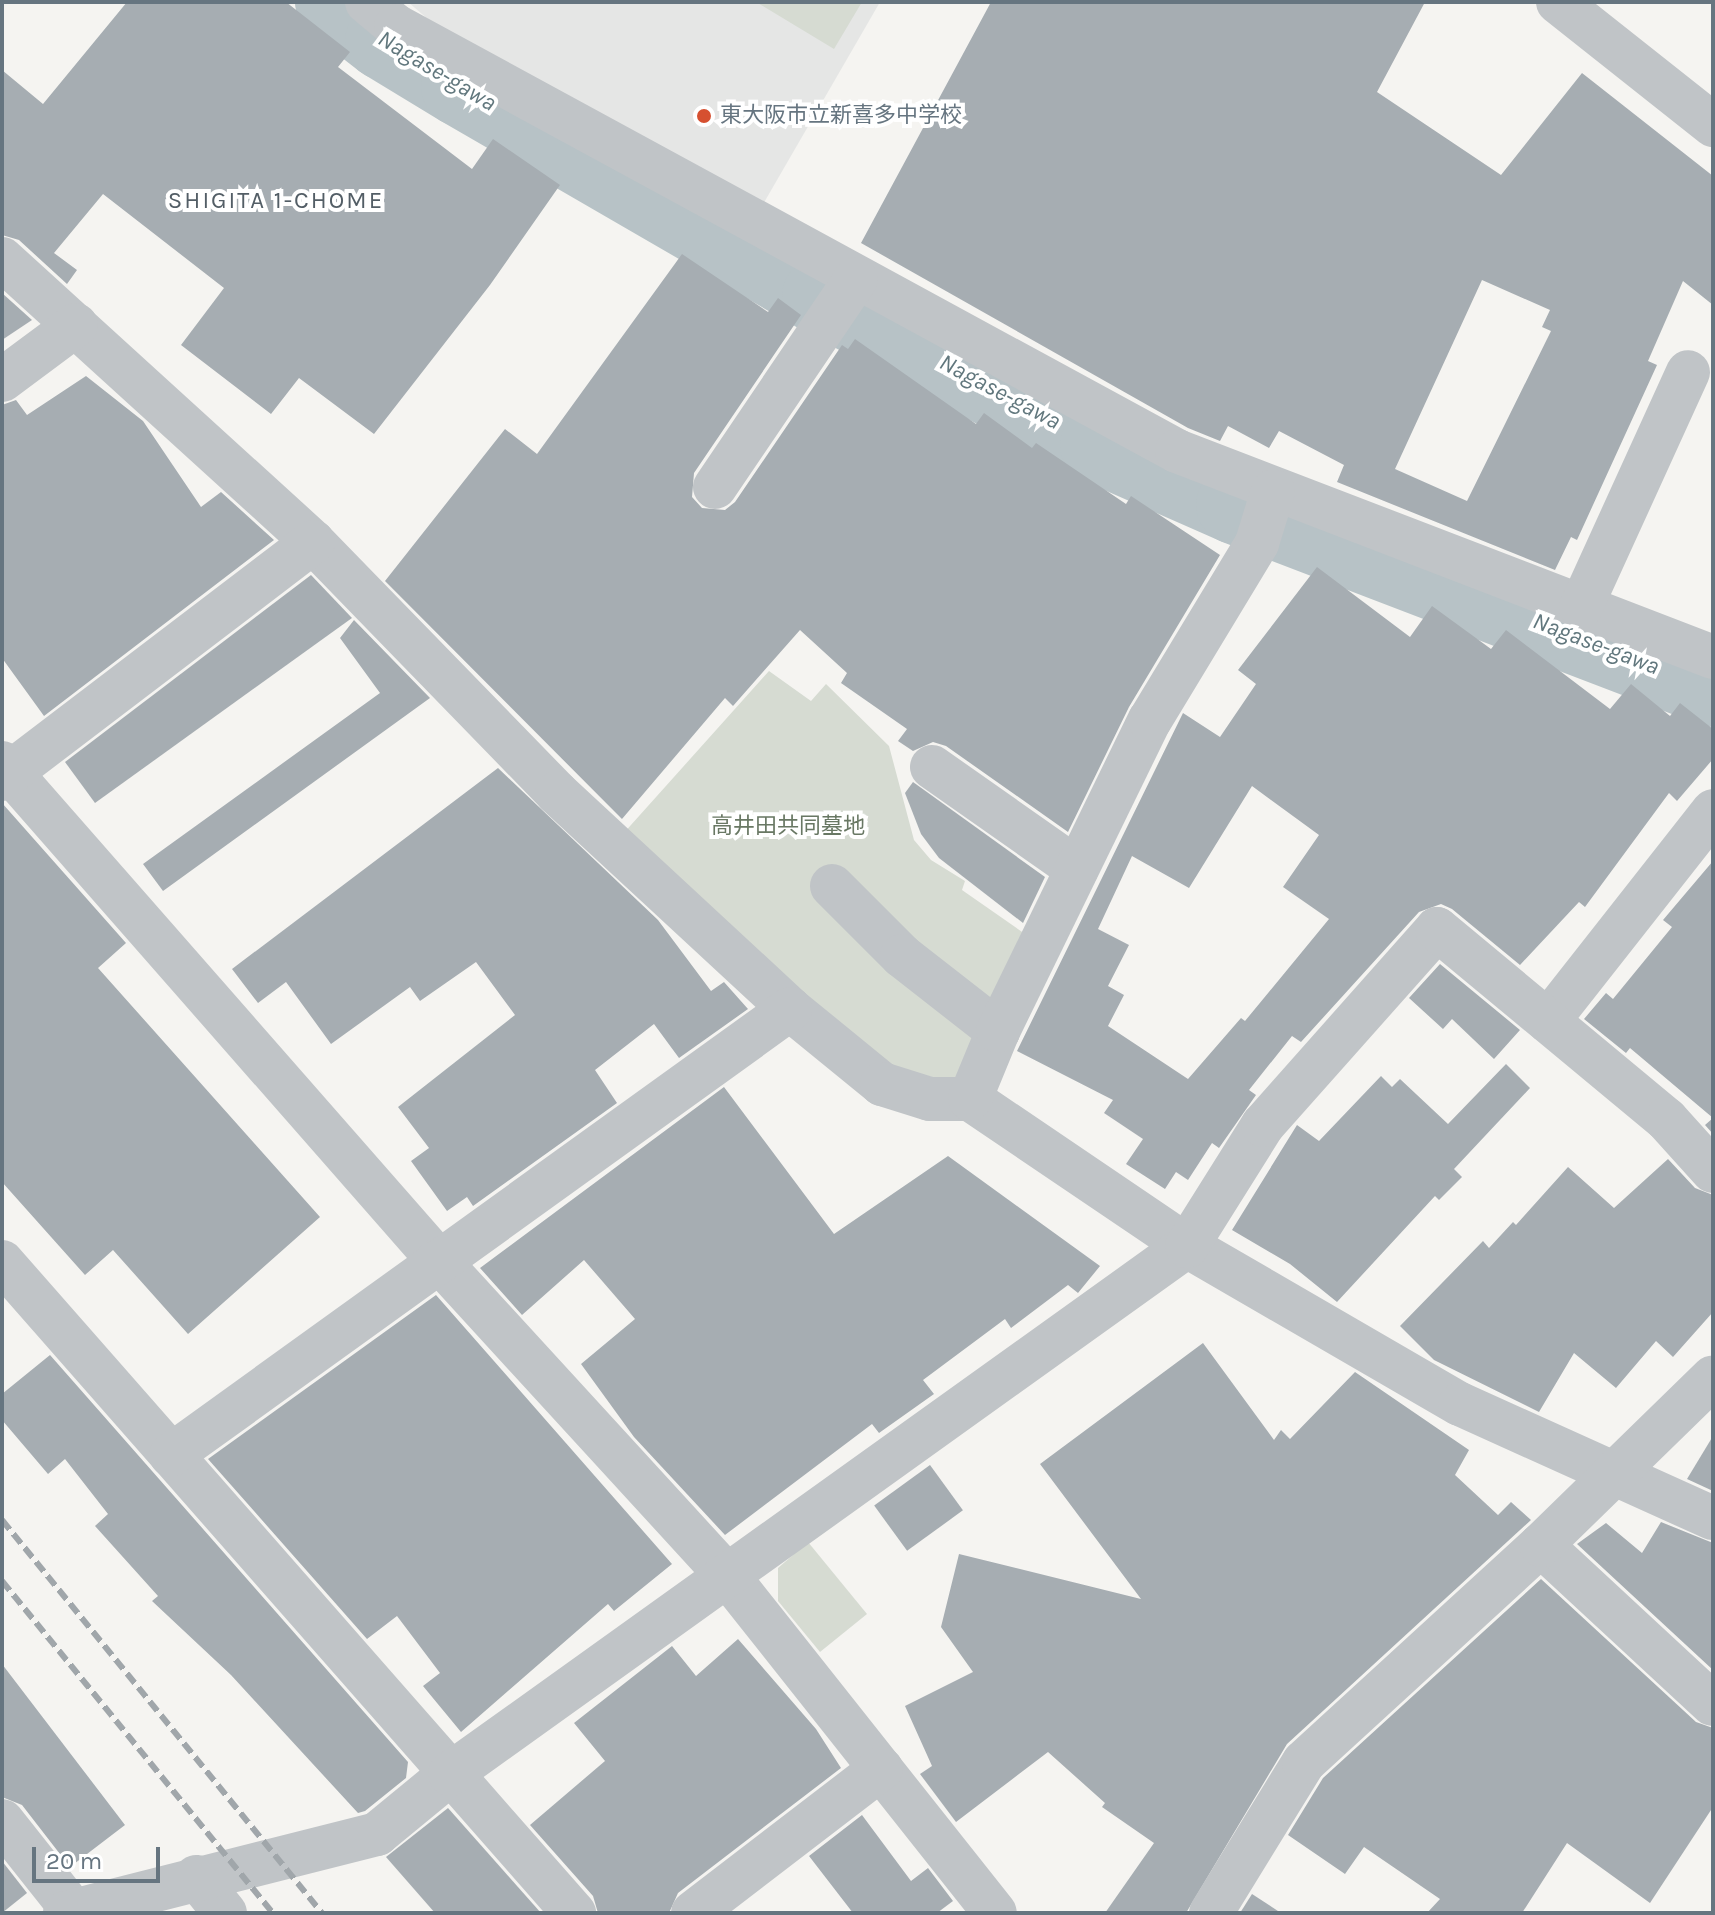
<!DOCTYPE html>
<html>
<head>
<meta charset="utf-8">
<style>
  body { margin:0 }
  #map { position:relative; width:1715px; height:1915px; overflow:hidden; background:#f5f4f1; font-family:Karla,"Noto Sans JP",sans-serif }
  div>[style] { position:absolute }
  .built>* { inset:0; background:#e5e6e5 }
  .green>* { inset:0; background:#d6dbd2 }
  .river>* { height:78px; margin:-39px; padding:0 39px; transform-origin:39px; border-radius:39px; background:#b7c2c6 }
  .building>* { inset:0; background:#a6adb2; transform-origin:0 0 }
  .minor>* { height:44px; margin:-22px; padding:0 22px; transform-origin:22px; border-radius:22px; background:#c0c4c7 }
  .tertiary>* { height:44px; margin:-22px; padding:0 22px; transform-origin:22px; border-radius:22px; background:#c0c4c7 }
  .rail>* { height:6px; margin-top:-3px; transform-origin:0; background:repeating-linear-gradient(90deg,#a0a6aa 0 12px,transparent 0 18px) }
  .dots>* { width:22px; height:22px; translate:-50% -50%; box-sizing:border-box; border:4px solid #fff; border-radius:50% }
  span { translate:-50% -50%; white-space:nowrap; text-align:center; line-height:1.15; -webkit-text-stroke:8px #fff; paint-order:stroke }
  .poi-label { font-size:22px; color:#667580 }
  .left { translate:0 -50%; text-align:left }
  .park-label { font-size:22px; color:#697864 }
  .water-label { font-size:24px; color:#61777d; font-style:italic }
  .neighbourhood-label { font-size:24px; color:#535e66; letter-spacing:2px }
  .frame { position:absolute; inset:0; border:4px solid #667580; pointer-events:none }
  .scale { position:absolute; left:32px; top:1847px; width:128px; height:36px; box-sizing:border-box; border:4px solid #667580; border-top:0; padding-left:10px; font-size:24px; line-height:28px; white-space:nowrap; color:#667580; -webkit-text-stroke:6px #fff; paint-order:stroke }
</style>
</head>
<body>
<div id="map">
  <div class="built">
    <div style="clip-path:polygon(408px 2px,880px 2px,758px 213px,429px 20px)"></div>
  </div>
  <div class="green">
    <div style="clip-path:polygon(756px 2px,862px 2px,834px 49px)"></div>
    <div style="clip-path:polygon(769px 671px,811px 701px,826px 684px,889px 746px,914px 840px,931px 860px,965px 881px,962px 890px,1028px 936px,957px 1077px,947px 1081px,897px 1068px,836px 1028px,622px 835px)"></div>
    <div style="clip-path:polygon(808px 1542px,867px 1614px,820px 1652px,778px 1601px,778px 1568px)"></div>
  </div>
  <div class="river">
    <div style="left:334px;top:2px;width:63px;rotate:38deg"></div>
    <div style="left:384px;top:41px;width:89px;rotate:31.2deg"></div>
    <div style="left:460px;top:87px;width:417px;rotate:30.1deg"></div>
    <div style="left:821px;top:296px;width:315px;rotate:28.2deg"></div>
    <div style="left:1099px;top:445px;width:149px;rotate:23.8deg"></div>
    <div style="left:1235px;top:505px;width:512px;rotate:20.95deg"></div>
  </div>
  <div class="building">
    <div style="clip-path:polygon(127px 2px,286px 2px,350px 52px,338px 67px,472px 169px,493px 139px,560px 185px,490px 285px,374px 434px,299px 378px,271px 414px,181px 345px,224px 288px,103px 194px,54px 253px,77px 270px,67px 284px,19px 240px,2px 235px,2px 70px,43px 104px)"></div>
    <div style="clip-path:polygon(evenodd,991px 2px,1425px 2px,1377px 92px,1501px 175px,1582px 73px,1713px 176px,1713px 305px,1683px 281px,1648px 361px,1657px 365px,1577px 540px,1571px 537px,1555px 570px,1337px 482px,1344px 465px,1279px 431px,1269px 448px,1228px 426px,1220px 441px,1188px 428px,861px 243px,991px 2px,1482px 280px,1550px 310px,1542px 327px,1551px 331px,1467px 501px,1395px 469px,1482px 280px)"></div>
    <div style="clip-path:polygon(682px 254px,768px 312px,778px 298px,801px 315px,694px 473px,692px 497px,702px 508px,725px 510px,735px 502px,842px 345px,848px 349px,855px 339px,976px 424px,984px 413px,1032px 448px,1036px 443px,1126px 504px,1131px 496px,1220px 555px,1129px 707px,1068px 832px,946px 746px,933px 742px,913px 751px,898px 741px,907px 729px,841px 683px,847px 673px,800px 630px,733px 706px,725px 698px,622px 819px,385px 581px,505px 429px,537px 454px)"></div>
    <div style="clip-path:polygon(2px 293px,32px 320px,2px 340px)"></div>
    <div style="clip-path:polygon(86px 376px,143px 421px,201px 507px,221px 492px,274px 540px,44px 716px,2px 658px,2px 405px,16px 400px,27px 415px)"></div>
    <div style="clip-path:polygon(evenodd,1317px 567px,1410px 637px,1432px 606px,1491px 649px,1506px 630px,1610px 709px,1631px 684px,1670px 716px,1680px 703px,1713px 729px,1713px 759px,1677px 801px,1669px 793px,1585px 907px,1579px 902px,1520px 965px,1452px 909px,1441px 904px,1419px 912px,1301px 1042px,1292px 1036px,1249px 1090px,1256px 1095px,1219px 1148px,1212px 1143px,1188px 1180px,1176px 1172px,1165px 1189px,1126px 1164px,1143px 1139px,1104px 1113px,1113px 1100px,1017px 1051px,1183px 713px,1220px 737px,1256px 684px,1238px 670px,1317px 567px,1252px 786px,1319px 835px,1283px 887px,1329px 919px,1245px 1021px,1241px 1018px,1188px 1079px,1108px 1026px,1124px 995px,1108px 986px,1129px 945px,1098px 929px,1132px 856px,1189px 888px,1252px 786px)"></div>
    <div style="clip-path:polygon(311px 575px,352px 618px,95px 803px,65px 762px)"></div>
    <div style="clip-path:polygon(354px 620px,430px 698px,163px 891px,143px 864px,380px 693px,340px 638px)"></div>
    <div style="clip-path:polygon(498px 768px,658px 920px,711px 991px,724px 982px,748px 1009px,679px 1058px,654px 1024px,595px 1070px,617px 1103px,473px 1206px,467px 1197px,447px 1211px,411px 1161px,429px 1148px,398px 1107px,515px 1015px,476px 962px,420px 1001px,410px 987px,331px 1044px,286px 982px,258px 1003px,232px 969px)"></div>
    <div style="clip-path:polygon(913px 782px,1045px 877px,1023px 923px,939px 858px,921px 834px,905px 793px)"></div>
    <div style="clip-path:polygon(2px 803px,126px 943px,98px 968px,320px 1217px,188px 1334px,113px 1250px,85px 1275px,2px 1182px)"></div>
    <div style="clip-path:polygon(1713px 861px,1713px 1134px,1705px 1125px,1713px 1118px,1630px 1048px,1626px 1053px,1584px 1019px,1606px 993px,1613px 999px,1672px 927px,1663px 920px)"></div>
    <div style="clip-path:polygon(1440px 964px,1520px 1030px,1494px 1059px,1452px 1019px,1443px 1029px,1409px 998px)"></div>
    <div style="clip-path:polygon(1506px 1064px,1530px 1088px,1454px 1169px,1462px 1177px,1439px 1200px,1435px 1196px,1337px 1302px,1290px 1264px,1232px 1230px,1297px 1125px,1319px 1141px,1381px 1076px,1392px 1087px,1400px 1079px,1448px 1124px)"></div>
    <div style="clip-path:polygon(724px 1087px,834px 1234px,948px 1156px,1100px 1266px,1078px 1293px,1068px 1285px,1011px 1328px,1005px 1319px,923px 1380px,934px 1394px,879px 1433px,872px 1424px,725px 1535px,634px 1437px,581px 1364px,635px 1319px,584px 1260px,522px 1315px,480px 1268px)"></div>
    <div style="clip-path:polygon(1668px 1159px,1695px 1188px,1713px 1195px,1713px 1312px,1673px 1357px,1656px 1341px,1616px 1388px,1574px 1353px,1539px 1412px,1434px 1360px,1400px 1326px,1483px 1241px,1489px 1248px,1513px 1222px,1516px 1225px,1568px 1167px,1614px 1208px)"></div>
    <div style="clip-path:polygon(436px 1295px,672px 1564px,614px 1611px,608px 1604px,461px 1732px,423px 1686px,440px 1673px,397px 1616px,367px 1639px,208px 1459px)"></div>
    <div style="clip-path:polygon(1203px 1343px,1274px 1440px,1281px 1430px,1290px 1439px,1355px 1372px,1469px 1450px,1455px 1475px,1498px 1515px,1511px 1502px,1531px 1520px,1287px 1744px,1186px 1913px,1105px 1913px,1154px 1843px,1102px 1807px,1105px 1803px,1048px 1752px,956px 1822px,920px 1774px,932px 1766px,905px 1706px,973px 1672px,941px 1627px,959px 1554px,1141px 1599px,1040px 1464px)"></div>
    <div style="clip-path:polygon(50px 1355px,408px 1762px,406px 1778px,365px 1811px,358px 1813px,231px 1675px,152px 1601px,158px 1596px,95px 1526px,108px 1514px,65px 1459px,48px 1474px,2px 1420px,2px 1394px)"></div>
    <div style="clip-path:polygon(1713px 1436px,1713px 1491px,1687px 1479px)"></div>
    <div style="left:930px;top:1465px;width:56px;height:69px;rotate:54deg"></div>
    <div style="clip-path:polygon(1661px 1522px,1713px 1543px,1713px 1670px,1577px 1544px,1606px 1523px,1642px 1553px)"></div>
    <div style="clip-path:polygon(1541px 1579px,1696px 1722px,1713px 1728px,1713px 1807px,1650px 1903px,1567px 1843px,1522px 1913px,1427px 1913px,1440px 1899px,1364px 1847px,1345px 1874px,1288px 1835px,1323px 1778px)"></div>
    <div style="clip-path:polygon(738px 1639px,816px 1729px,841px 1768px,678px 1893px,669px 1913px,598px 1913px,593px 1896px,530px 1825px,605px 1761px,574px 1723px,672px 1646px,696px 1676px)"></div>
    <div style="clip-path:polygon(2px 1664px,125px 1825px,70px 1867px,22px 1805px,2px 1797px)"></div>
    <div style="clip-path:polygon(448px 1808px,541px 1913px,435px 1913px,386px 1857px)"></div>
    <div style="clip-path:polygon(862px 1815px,911px 1881px,928px 1868px,953px 1901px,937px 1913px,853px 1913px,809px 1856px)"></div>
    <div style="clip-path:polygon(2px 1861px,27px 1893px,2px 1913px)"></div>
    <div style="clip-path:polygon(1252px 1894px,1281px 1913px,1240px 1913px)"></div>
  </div>
  <div class="minor">
    <div style="left:367px;top:2px;width:38px;rotate:40deg"></div>
    <div style="left:396px;top:26px;width:889px;rotate:28.55deg"></div>
    <div style="left:1177px;top:451px;width:574px;rotate:21.02deg"></div>
    <div style="left:2px;top:259px;width:420px;rotate:42.3deg"></div>
    <div style="left:313px;top:542px;width:350px;rotate:45.8deg"></div>
    <div style="left:557px;top:793px;width:318px;rotate:42.8deg"></div>
    <div style="left:790px;top:1009px;width:119px;rotate:39.2deg"></div>
    <div style="left:882px;top:1084px;width:50px;rotate:17.4deg"></div>
    <div style="left:930px;top:1099px;width:40px"></div>
    <div style="left:970px;top:1099px;width:262px;rotate:34.1deg"></div>
    <div style="left:1187px;top:1246px;width:315px;rotate:30.1deg"></div>
    <div style="left:1460px;top:1404px;width:277px;rotate:24.3deg"></div>
    <div style="left:2px;top:380px;width:92px;rotate:-36.6deg"></div>
    <div style="left:715px;top:487px;width:251px;rotate:-55.9deg"></div>
    <div style="left:1581px;top:607px;width:258px;rotate:-65.5deg"></div>
    <div style="left:2px;top:763px;width:661px;rotate:48.74deg"></div>
    <div style="left:438px;top:1260px;width:427px;rotate:47.5deg"></div>
    <div style="left:727px;top:1575px;width:431px;rotate:51.6deg"></div>
    <div style="left:932px;top:767px;width:177px;rotate:35.1deg"></div>
    <div style="left:2px;top:779px;width:391px;rotate:-37.3deg"></div>
    <div style="left:832px;top:886px;width:99px;rotate:45deg"></div>
    <div style="left:902px;top:956px;width:122px;rotate:38deg"></div>
    <div style="left:1548px;top:1021px;width:267px;rotate:-51.8deg"></div>
    <div style="left:970px;top:1099px;width:74px;rotate:-67.6deg"></div>
    <div style="left:998px;top:1031px;width:346px;rotate:-64deg"></div>
    <div style="left:1150px;top:720px;width:207px;rotate:-58.8deg"></div>
    <div style="left:1257px;top:543px;width:54px;rotate:-72.9deg"></div>
    <div style="left:2px;top:1262px;width:867px;rotate:48.7deg"></div>
    <div style="left:171px;top:1455px;width:763px;rotate:-35.77deg"></div>
    <div style="left:1541px;top:1545px;width:234px;rotate:42.8deg"></div>
    <div style="left:2px;top:1821px;width:117px;rotate:51.6deg"></div>
    <div style="left:196px;top:1877px;width:46px;rotate:51.1deg"></div>
    <div style="left:65px;top:1913px;width:322px;rotate:-14.2deg"></div>
    <div style="left:377px;top:1834px;width:94px;rotate:-39.4deg"></div>
    <div style="left:450px;top:1774px;width:907px;rotate:-35.62deg"></div>
    <div style="left:1187px;top:1246px;width:143px;rotate:-57.9deg"></div>
    <div style="left:1263px;top:1125px;width:262px;rotate:-48.4deg"></div>
    <div style="left:1437px;top:929px;width:298px;rotate:39.7deg"></div>
    <div style="left:1666px;top:1119px;width:70px;rotate:47.9deg"></div>
    <div style="left:693px;top:1913px;width:237px;rotate:-37.5deg"></div>
    <div style="left:1211px;top:1913px;width:177px;rotate:-58.4deg"></div>
    <div style="left:1304px;top:1762px;width:321px;rotate:-42.5deg"></div>
    <div style="left:1541px;top:1545px;width:240px;rotate:-44.3deg"></div>
  </div>
  <div class="tertiary">
    <div style="left:1558px;top:2px;width:198px;rotate:38.4deg"></div>
  </div>
  <div class="rail">
    <div style="left:2px;top:1520px;width:507px;rotate:50.85deg"></div>
    <div style="left:2px;top:1581px;width:429px;rotate:50.8deg"></div>
  </div>
  <div class="dots">
    <div style="left:704px;top:116px;background:#d65030"></div>
  </div>
  <div class="poi-label">
    <span class="left" style="left:720px;top:116px">東大阪市立新喜多中学校</span>
  </div>
  <div class="park-label">
    <span style="left:788px;top:827px">高井田共同墓地</span>
  </div>
  <div class="water-label">
    <span style="left:437px;top:71px;rotate:31deg">Nagase-gawa</span>
    <span style="left:1000px;top:392px;rotate:28deg">Nagase-gawa</span>
    <span style="left:1596px;top:644px;rotate:21deg">Nagase-gawa</span>
  </div>
  <div class="neighbourhood-label">
    <span style="left:276px;top:201px">SHIGITA 1-CHOME</span>
  </div>
  <div class="frame"></div>
  <div class="scale">20 m</div>
</div>
</body>
</html>
